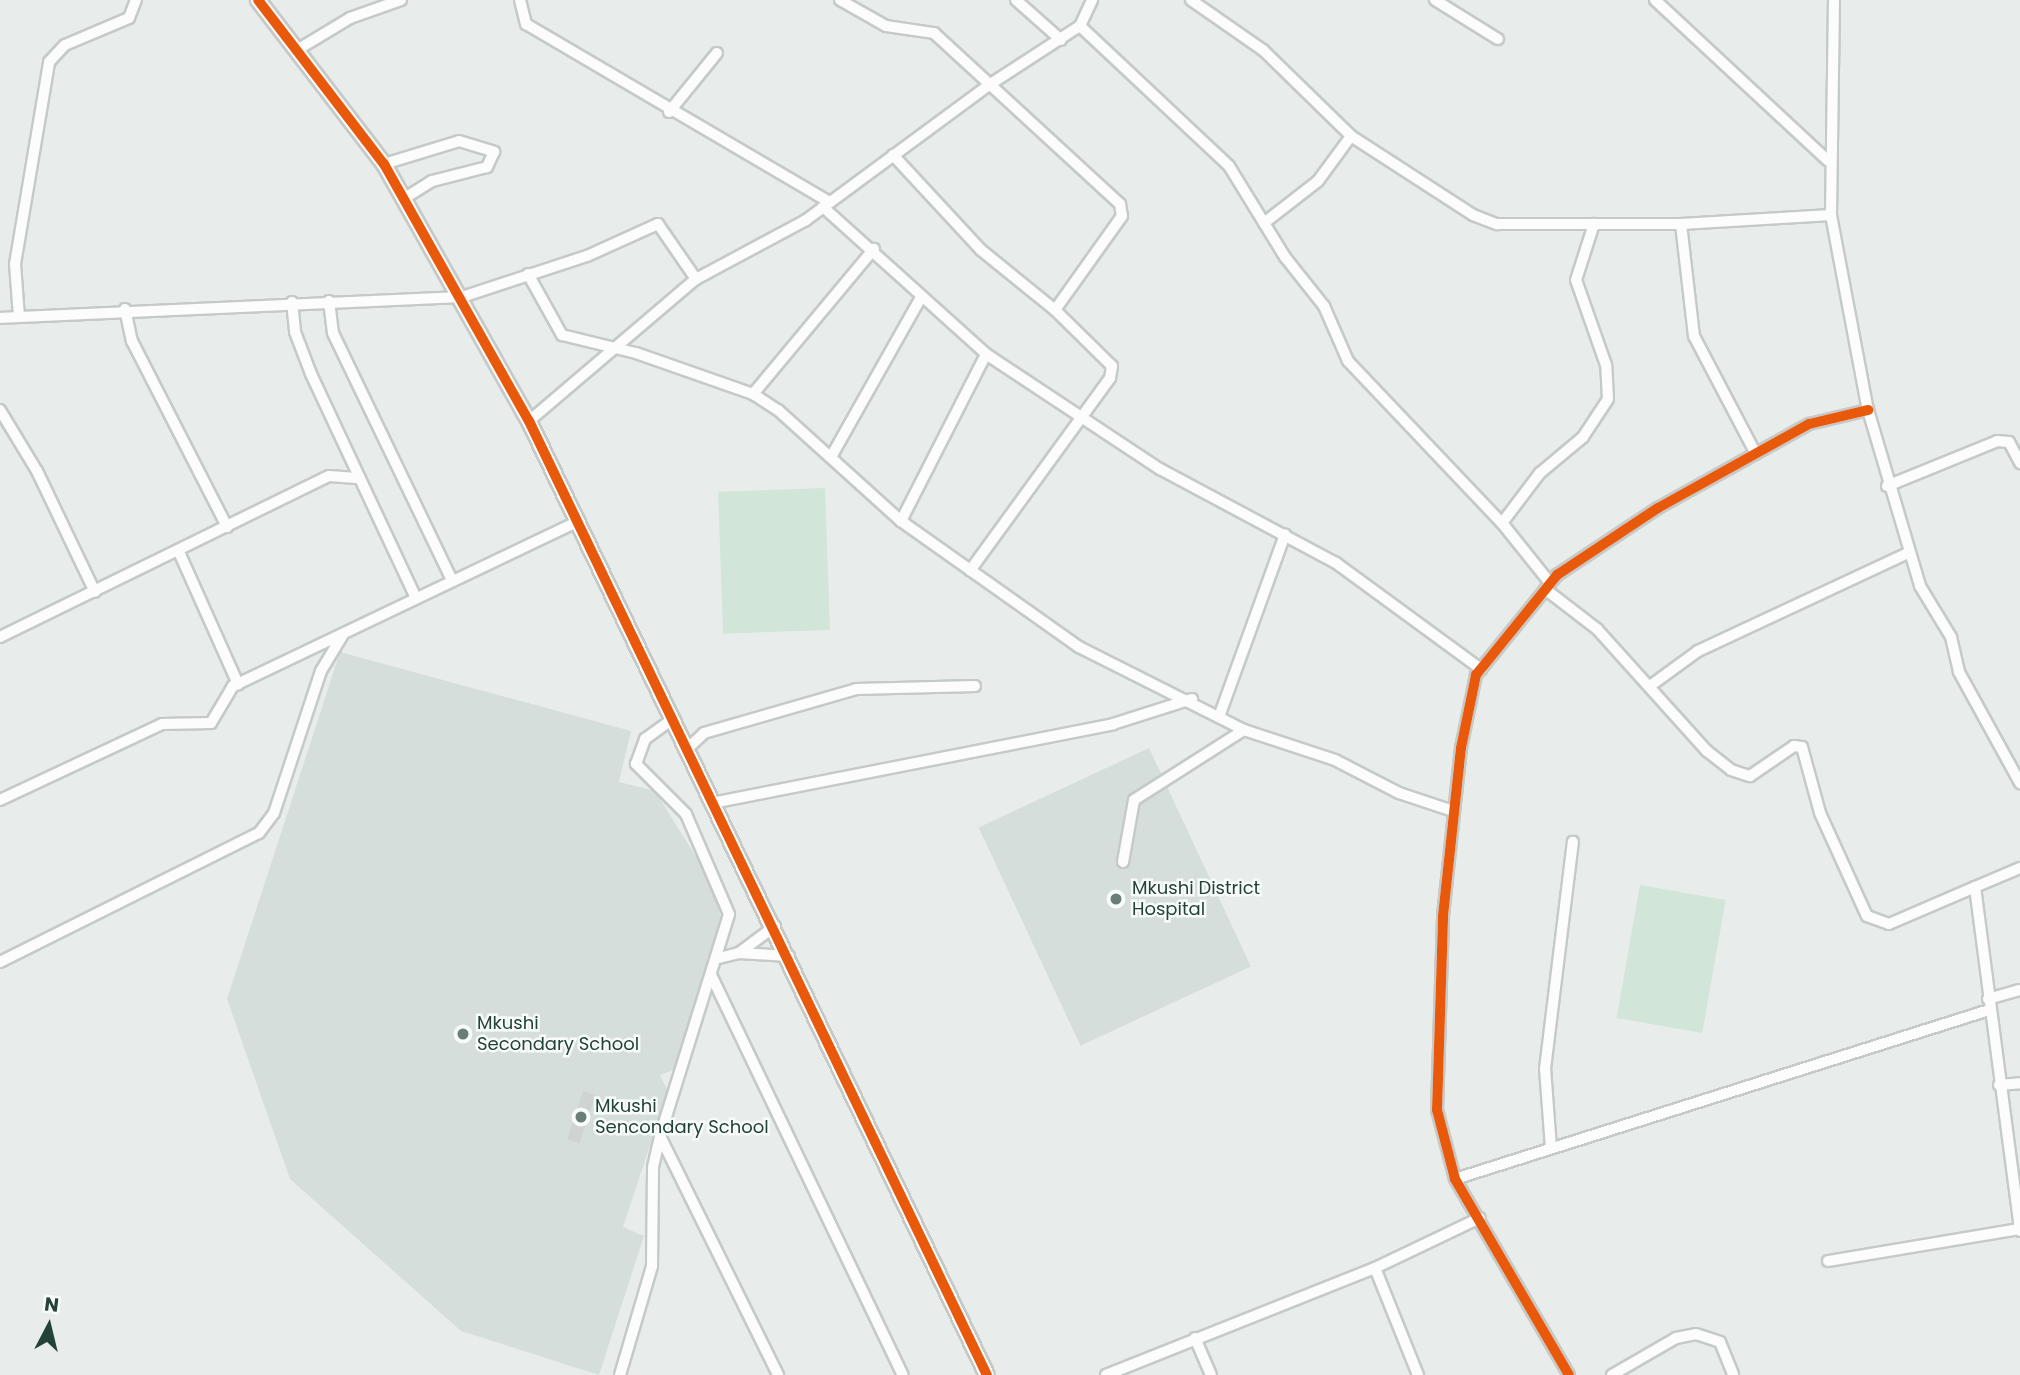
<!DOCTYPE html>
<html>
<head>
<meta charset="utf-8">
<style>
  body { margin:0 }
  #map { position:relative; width:2020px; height:1375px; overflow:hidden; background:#e8edeb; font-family:Poppins,sans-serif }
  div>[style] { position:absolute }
  .built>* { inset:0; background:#d6dedb; transform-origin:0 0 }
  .green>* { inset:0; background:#d1e6d8; transform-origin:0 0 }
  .building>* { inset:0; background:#cfd4d2; transform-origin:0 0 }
  .roads { filter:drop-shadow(2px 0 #c5cac8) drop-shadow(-2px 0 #c5cac8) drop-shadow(0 2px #c5cac8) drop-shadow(0 -2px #c5cac8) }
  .minor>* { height:10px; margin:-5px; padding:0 5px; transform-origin:5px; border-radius:5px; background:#fcfcfc }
  .tertiary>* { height:14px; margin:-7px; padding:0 7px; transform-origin:7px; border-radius:7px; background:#fcfcfc }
  .cycleway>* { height:10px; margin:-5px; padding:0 5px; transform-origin:5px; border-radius:5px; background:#e8590c }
  .dots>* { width:19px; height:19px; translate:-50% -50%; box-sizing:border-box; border:4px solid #f7fbf9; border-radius:50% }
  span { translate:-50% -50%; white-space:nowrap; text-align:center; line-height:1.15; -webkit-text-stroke:5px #f7fbf9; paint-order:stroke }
  .poi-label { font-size:18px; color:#24423a }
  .left { translate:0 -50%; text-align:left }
  .north { position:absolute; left:14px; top:1291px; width:70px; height:70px; -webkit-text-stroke:5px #f7fbf9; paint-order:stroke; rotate:7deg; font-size:19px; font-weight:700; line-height:28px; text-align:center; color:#24423a }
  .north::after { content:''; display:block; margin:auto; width:24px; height:32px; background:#24423a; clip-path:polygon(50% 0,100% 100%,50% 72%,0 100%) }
</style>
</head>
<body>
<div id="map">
  <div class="built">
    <div style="clip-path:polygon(340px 652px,631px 731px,619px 782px,655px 791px,708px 876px,722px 920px,677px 1069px,660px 1075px,668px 1091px,623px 1227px,644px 1236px,599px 1375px,461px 1331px,290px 1179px,227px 999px)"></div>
    <div style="left:1149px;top:748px;width:241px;height:188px;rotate:65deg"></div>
  </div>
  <div class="green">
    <div style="left:825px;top:488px;width:142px;height:107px;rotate:88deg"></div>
    <div style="left:1640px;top:885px;width:87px;height:135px;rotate:10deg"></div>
  </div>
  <div class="building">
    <div style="left:583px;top:1091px;width:13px;height:51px;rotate:18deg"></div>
  </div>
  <div class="roads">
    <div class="minor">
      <div style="left:520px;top:0;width:25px;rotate:76deg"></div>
      <div style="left:526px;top:24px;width:352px;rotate:30.4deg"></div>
      <div style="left:840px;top:0;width:53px;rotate:29.5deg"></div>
      <div style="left:886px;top:26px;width:49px;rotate:8.3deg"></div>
      <div style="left:934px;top:33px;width:253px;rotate:42.6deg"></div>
      <div style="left:1120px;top:204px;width:12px;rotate:81deg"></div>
      <div style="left:1122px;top:216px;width:115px;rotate:125.5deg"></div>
      <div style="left:1016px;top:0;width:60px;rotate:41.6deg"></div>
      <div style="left:1191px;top:0;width:88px;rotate:34.8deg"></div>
      <div style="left:1263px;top:50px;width:123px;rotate:44.3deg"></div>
      <div style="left:1351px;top:136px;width:145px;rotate:32.9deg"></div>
      <div style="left:1473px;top:215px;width:26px;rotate:21deg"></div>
      <div style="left:1497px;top:224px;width:184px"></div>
      <div style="left:1681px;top:224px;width:150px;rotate:-3.4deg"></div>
      <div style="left:1435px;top:0;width:74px;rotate:31.8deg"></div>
      <div style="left:1655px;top:0;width:236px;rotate:42.9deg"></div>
      <div style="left:1834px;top:0;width:215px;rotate:90.8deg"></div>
      <div style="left:1831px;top:215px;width:198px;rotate:79.3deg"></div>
      <div style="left:1868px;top:410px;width:184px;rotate:73.5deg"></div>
      <div style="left:1920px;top:586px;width:60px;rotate:58.7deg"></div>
      <div style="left:1951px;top:637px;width:36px;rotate:77deg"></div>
      <div style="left:1959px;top:672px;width:127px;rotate:61.2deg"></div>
      <div style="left:1080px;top:26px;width:204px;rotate:43.2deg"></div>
      <div style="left:1229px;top:166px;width:107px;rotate:58.4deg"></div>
      <div style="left:1285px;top:257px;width:63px;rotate:51.5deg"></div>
      <div style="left:1324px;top:306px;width:60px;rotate:66.4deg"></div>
      <div style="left:1348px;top:361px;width:224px;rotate:46.5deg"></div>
      <div style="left:1502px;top:523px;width:77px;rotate:51.3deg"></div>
      <div style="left:297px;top:50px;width:62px;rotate:-31.1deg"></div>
      <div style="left:350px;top:18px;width:54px;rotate:-19.4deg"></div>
      <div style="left:669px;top:112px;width:76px;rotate:-50.9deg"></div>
      <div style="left:893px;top:155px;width:129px;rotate:47.2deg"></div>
      <div style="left:981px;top:250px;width:95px;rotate:39deg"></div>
      <div style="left:1055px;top:310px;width:80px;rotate:44.5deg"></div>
      <div style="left:1112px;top:366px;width:12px;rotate:99deg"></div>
      <div style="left:1110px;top:378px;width:238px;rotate:126deg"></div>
      <div style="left:384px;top:164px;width:78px;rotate:-17deg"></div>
      <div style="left:459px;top:141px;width:37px;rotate:17deg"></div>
      <div style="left:494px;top:152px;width:17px;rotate:115deg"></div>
      <div style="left:487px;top:167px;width:57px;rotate:165.7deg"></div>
      <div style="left:432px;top:181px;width:32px;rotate:148deg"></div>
      <div style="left:823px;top:207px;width:219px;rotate:42deg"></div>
      <div style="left:986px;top:354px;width:209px;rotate:33.5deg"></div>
      <div style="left:1160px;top:469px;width:200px;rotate:28.1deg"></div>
      <div style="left:1336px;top:563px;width:180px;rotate:36.2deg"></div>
      <div style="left:1264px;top:223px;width:68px;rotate:-37.9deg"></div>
      <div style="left:1318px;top:181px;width:56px;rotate:-53.7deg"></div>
      <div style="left:1681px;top:224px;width:113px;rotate:83.4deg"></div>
      <div style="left:1694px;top:336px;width:133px;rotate:62.3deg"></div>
      <div style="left:528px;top:274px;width:70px;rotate:60.9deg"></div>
      <div style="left:562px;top:335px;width:76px;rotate:13.7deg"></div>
      <div style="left:636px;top:353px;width:124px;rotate:19.3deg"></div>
      <div style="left:753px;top:394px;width:30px;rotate:33deg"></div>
      <div style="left:778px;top:410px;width:166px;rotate:42.1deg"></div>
      <div style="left:901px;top:521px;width:218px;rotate:35.3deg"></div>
      <div style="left:1079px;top:647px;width:185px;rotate:26.7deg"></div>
      <div style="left:1244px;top:730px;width:96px;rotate:18.2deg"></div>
      <div style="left:1335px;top:760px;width:72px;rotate:27.3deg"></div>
      <div style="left:1399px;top:793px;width:57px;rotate:18.4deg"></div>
      <div style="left:329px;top:301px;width:32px;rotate:83deg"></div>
      <div style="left:333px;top:333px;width:274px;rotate:64.3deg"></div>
      <div style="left:292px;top:302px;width:30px;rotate:84deg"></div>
      <div style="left:295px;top:332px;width:45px;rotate:69.1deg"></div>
      <div style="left:311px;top:374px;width:247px;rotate:64.9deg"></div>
      <div style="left:125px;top:309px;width:33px;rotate:78deg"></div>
      <div style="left:132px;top:341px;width:209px;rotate:62.9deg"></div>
      <div style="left:19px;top:317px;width:53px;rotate:-94.3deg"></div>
      <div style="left:15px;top:264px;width:205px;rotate:-80.4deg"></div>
      <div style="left:49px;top:62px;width:23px;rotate:-47deg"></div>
      <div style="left:65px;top:45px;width:69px;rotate:-22.9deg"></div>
      <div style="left:129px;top:18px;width:19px;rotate:-69deg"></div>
      <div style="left:0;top:318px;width:462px;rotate:-2.6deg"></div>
      <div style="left:462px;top:297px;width:132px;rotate:-18.2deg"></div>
      <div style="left:587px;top:256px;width:78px;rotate:-24.3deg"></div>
      <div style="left:658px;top:224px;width:67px;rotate:55.4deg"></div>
      <div style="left:753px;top:394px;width:189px;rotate:-50.2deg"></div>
      <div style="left:0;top:410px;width:71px;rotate:58.8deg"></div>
      <div style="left:37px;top:471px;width:134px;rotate:64.4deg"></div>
      <div style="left:529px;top:421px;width:219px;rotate:-40.4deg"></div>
      <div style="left:696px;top:279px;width:125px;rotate:-28.2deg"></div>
      <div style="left:806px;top:220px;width:227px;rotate:-36.4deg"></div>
      <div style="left:989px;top:85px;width:108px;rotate:-33deg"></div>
      <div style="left:1080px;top:26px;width:29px;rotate:-65deg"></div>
      <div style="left:831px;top:457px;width:184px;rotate:-60.6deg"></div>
      <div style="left:1887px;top:486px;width:119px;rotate:-22.2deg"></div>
      <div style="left:1997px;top:441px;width:12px;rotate:5deg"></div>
      <div style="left:2009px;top:442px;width:24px;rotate:62deg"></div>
      <div style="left:901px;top:521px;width:187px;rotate:-63deg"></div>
      <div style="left:1502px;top:523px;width:63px;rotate:-52.8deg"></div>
      <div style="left:1540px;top:473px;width:56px;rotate:-39.9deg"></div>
      <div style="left:1583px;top:437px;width:45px;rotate:-56.7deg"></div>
      <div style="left:1608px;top:399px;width:34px;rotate:-93deg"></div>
      <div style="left:1606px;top:365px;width:90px;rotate:-109.4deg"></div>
      <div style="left:1576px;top:280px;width:59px;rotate:-72.2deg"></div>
      <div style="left:179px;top:552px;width:145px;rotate:65.9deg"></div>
      <div style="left:1545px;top:589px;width:66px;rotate:37.6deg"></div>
      <div style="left:1597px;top:629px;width:164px;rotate:48deg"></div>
      <div style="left:1707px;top:751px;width:31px;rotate:38deg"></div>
      <div style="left:1731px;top:770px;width:20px;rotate:18deg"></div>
      <div style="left:1750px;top:776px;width:53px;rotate:-34.3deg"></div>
      <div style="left:1794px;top:746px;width:8px;rotate:7deg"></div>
      <div style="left:1802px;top:747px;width:68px;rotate:74.7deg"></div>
      <div style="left:1820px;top:813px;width:113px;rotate:65.5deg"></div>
      <div style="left:1867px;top:916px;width:23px;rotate:20deg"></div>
      <div style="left:1889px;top:924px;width:94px;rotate:-23.3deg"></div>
      <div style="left:1975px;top:887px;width:347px;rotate:82.5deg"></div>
      <div style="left:0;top:637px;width:366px;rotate:-26.1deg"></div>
      <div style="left:329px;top:476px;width:31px;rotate:4deg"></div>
      <div style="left:1650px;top:686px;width:59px;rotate:-36.1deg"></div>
      <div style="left:1698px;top:651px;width:232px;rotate:-25deg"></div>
      <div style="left:1220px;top:714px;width:191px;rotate:-70.1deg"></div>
      <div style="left:686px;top:750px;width:25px;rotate:-43deg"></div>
      <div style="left:704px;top:733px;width:158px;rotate:-16.1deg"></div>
      <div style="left:856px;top:689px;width:119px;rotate:-1.4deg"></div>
      <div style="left:0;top:800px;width:179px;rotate:-25.1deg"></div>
      <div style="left:162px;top:724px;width:49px;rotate:-1.2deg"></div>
      <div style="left:211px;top:723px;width:43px;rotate:-59.3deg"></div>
      <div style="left:233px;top:686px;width:381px;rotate:-25.5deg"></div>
      <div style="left:712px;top:803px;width:409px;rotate:-11.1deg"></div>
      <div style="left:1113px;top:724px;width:83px;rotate:-17.6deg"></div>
      <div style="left:1123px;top:862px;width:63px;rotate:-79.9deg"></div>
      <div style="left:1134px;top:800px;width:130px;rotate:-32.5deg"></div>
      <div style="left:1975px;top:887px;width:49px;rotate:-22.9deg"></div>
      <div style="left:739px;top:953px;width:45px;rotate:-36.9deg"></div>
      <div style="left:719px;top:958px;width:21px;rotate:-14deg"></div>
      <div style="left:739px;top:953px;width:50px;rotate:3.4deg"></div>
      <div style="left:0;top:962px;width:289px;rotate:-26.5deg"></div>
      <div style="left:259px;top:833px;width:25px;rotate:-53deg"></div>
      <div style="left:274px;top:813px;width:150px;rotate:-71.7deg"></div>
      <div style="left:321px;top:671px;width:41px;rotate:-59deg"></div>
      <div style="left:712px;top:977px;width:441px;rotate:64.4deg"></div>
      <div style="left:1988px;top:999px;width:33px;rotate:-16deg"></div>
      <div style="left:1999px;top:1085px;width:21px;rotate:-5deg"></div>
      <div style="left:660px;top:1136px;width:267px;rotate:63.7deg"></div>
      <div style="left:1551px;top:1148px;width:79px;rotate:-94.3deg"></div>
      <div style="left:1545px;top:1069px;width:229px;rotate:-83deg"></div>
      <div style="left:1455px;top:1179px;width:560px;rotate:-17.56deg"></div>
      <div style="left:1828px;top:1261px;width:195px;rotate:-9.5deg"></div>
      <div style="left:1375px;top:1268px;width:115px;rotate:68.1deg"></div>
      <div style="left:1195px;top:1338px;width:40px;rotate:66.6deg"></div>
      <div style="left:620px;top:1375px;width:114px;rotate:-73.6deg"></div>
      <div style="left:652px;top:1266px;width:99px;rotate:-89.4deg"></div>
      <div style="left:653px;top:1167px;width:32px;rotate:-77deg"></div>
      <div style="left:660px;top:1136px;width:232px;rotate:-72.7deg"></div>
      <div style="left:729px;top:914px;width:109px;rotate:-113.3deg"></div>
      <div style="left:686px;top:814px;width:71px;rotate:-135deg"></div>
      <div style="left:636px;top:764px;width:27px;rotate:-70deg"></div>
      <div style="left:645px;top:739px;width:32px;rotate:-36deg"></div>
      <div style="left:1106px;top:1375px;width:289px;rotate:-21.7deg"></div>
      <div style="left:1375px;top:1268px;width:116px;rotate:-25.5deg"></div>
      <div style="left:1569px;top:1375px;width:227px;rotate:-120.2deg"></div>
      <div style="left:1455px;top:1179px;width:71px;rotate:-104.6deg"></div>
      <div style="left:1437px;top:1110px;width:194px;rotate:-88.2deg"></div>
      <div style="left:1443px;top:916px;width:169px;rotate:-83.9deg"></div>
      <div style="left:1461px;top:748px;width:75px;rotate:-78.4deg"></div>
      <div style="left:1476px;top:675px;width:129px;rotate:-51deg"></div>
      <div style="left:1557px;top:575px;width:121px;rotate:-33.6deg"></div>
      <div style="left:1658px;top:508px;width:173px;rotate:-29.1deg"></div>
      <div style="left:1809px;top:424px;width:61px;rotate:-13.3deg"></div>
      <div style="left:1612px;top:1375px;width:74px;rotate:-30deg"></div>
      <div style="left:1676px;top:1338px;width:20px;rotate:-11deg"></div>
      <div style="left:1696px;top:1334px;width:25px;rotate:18deg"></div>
      <div style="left:1720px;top:1342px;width:35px;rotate:68deg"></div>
    </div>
    <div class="tertiary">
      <div style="left:258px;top:0;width:207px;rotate:52.5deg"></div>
      <div style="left:384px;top:164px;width:295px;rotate:60.6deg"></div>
      <div style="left:529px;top:421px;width:1058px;rotate:64.36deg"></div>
    </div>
  </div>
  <div class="cycleway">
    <div style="left:258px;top:0;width:207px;rotate:52.5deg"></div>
    <div style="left:384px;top:164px;width:295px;rotate:60.6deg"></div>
    <div style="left:529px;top:421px;width:1058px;rotate:64.36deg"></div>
    <div style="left:1569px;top:1375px;width:227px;rotate:-120.2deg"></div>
    <div style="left:1455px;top:1179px;width:71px;rotate:-104.6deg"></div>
    <div style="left:1437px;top:1110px;width:194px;rotate:-88.2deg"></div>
    <div style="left:1443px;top:916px;width:169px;rotate:-83.9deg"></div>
    <div style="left:1461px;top:748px;width:75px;rotate:-78.4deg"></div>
    <div style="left:1476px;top:675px;width:129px;rotate:-51deg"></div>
    <div style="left:1557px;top:575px;width:121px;rotate:-33.6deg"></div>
    <div style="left:1658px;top:508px;width:173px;rotate:-29.1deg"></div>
    <div style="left:1809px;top:424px;width:61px;rotate:-13.3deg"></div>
  </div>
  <div class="dots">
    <div style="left:1116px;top:899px;background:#697e78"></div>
    <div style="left:463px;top:1034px;background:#697e78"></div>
    <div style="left:581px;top:1117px;background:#697e78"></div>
  </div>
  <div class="poi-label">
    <span class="left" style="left:1132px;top:899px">Mkushi District<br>Hospital</span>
    <span class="left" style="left:477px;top:1034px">Mkushi<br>Secondary School</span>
    <span class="left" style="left:595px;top:1117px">Mkushi<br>Sencondary School</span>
  </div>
  <div class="north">N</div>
</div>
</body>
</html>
